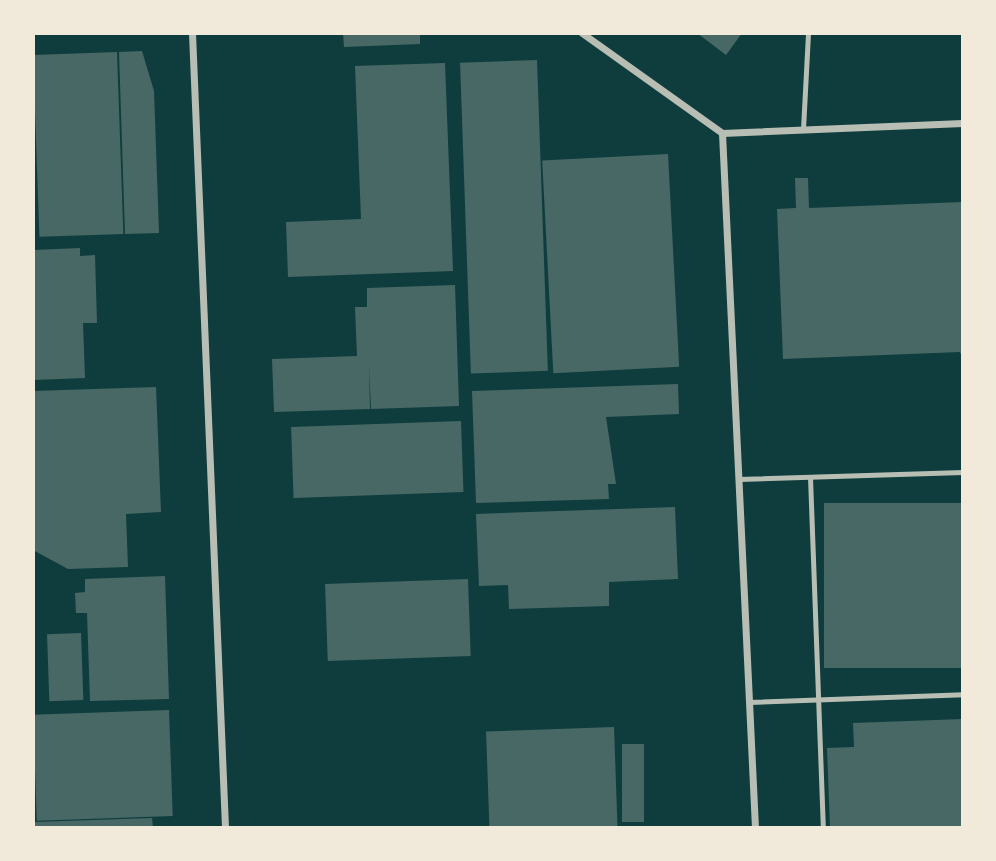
<!DOCTYPE html>
<html>
<head>
<meta charset="utf-8">
<style>
  body { margin:0 }
  #map { position:relative; width:996px; height:861px; overflow:hidden; background:#0f3d3e; font-family:"Varela Round",sans-serif }
  div>[style] { position:absolute }
  .building>* { inset:0; background:#486865; transform-origin:0 0 }
  .service>* { height:5px; margin:-2.5px; padding:0 2.5px; transform-origin:2.5px; border-radius:2.5px; background:#b8beb3 }
  .minor>* { height:7px; margin:-3.5px; padding:0 3.5px; transform-origin:3.5px; border-radius:3.5px; background:#b8beb3 }
  span { translate:-50% -50%; white-space:nowrap; text-align:center; line-height:1.15; -webkit-text-stroke:5px #f1e9da; paint-order:stroke }
  .frame { position:absolute; inset:0; border:35px solid #f1e9da; pointer-events:none }
</style>
</head>
<body>
<div id="map">
  <div class="building">
    <div style="clip-path:polygon(343px 33px,420px 33px,420px 44px,344px 47px)"></div>
    <div style="clip-path:polygon(697px 33px,742px 33px,726px 55px)"></div>
    <div style="clip-path:polygon(142px 51px,154px 91px,159px 233px,125px 234px,119px 52px)"></div>
    <div style="left:117px;top:52px;width:182px;height:84px;rotate:88deg"></div>
    <div style="left:537px;top:60px;width:311px;height:77px;rotate:88deg"></div>
    <div style="clip-path:polygon(445px 63px,453px 271px,288px 277px,286px 222px,361px 219px,355px 66px)"></div>
    <div style="left:668px;top:154px;width:213px;height:126px;rotate:87deg"></div>
    <div style="clip-path:polygon(795px 178px,808px 178px,809px 208px,963px 202px,963px 360px,960px 352px,783px 359px,777px 209px,796px 208px)"></div>
    <div style="clip-path:polygon(80px 248px,80px 256px,95px 255px,97px 323px,83px 323px,85px 378px,33px 380px,33px 250px)"></div>
    <div style="clip-path:polygon(455px 285px,459px 406px,371px 409px,369px 365px,370px 409px,274px 412px,272px 359px,357px 356px,355px 307px,367px 307px,367px 288px)"></div>
    <div style="clip-path:polygon(678px 384px,679px 414px,606px 417px,616px 484px,608px 484px,609px 499px,476px 503px,472px 391px)"></div>
    <div style="clip-path:polygon(156px 387px,161px 512px,126px 514px,128px 567px,68px 569px,33px 550px,33px 391px)"></div>
    <div style="left:461px;top:421px;width:71px;height:170px;rotate:88deg"></div>
    <div style="left:963px;top:503px;width:165px;height:139px;rotate:90deg"></div>
    <div style="clip-path:polygon(675px 507px,678px 579px,609px 582px,609px 606px,509px 609px,508px 585px,479px 586px,476px 514px)"></div>
    <div style="clip-path:polygon(165px 576px,169px 699px,90px 701px,87px 613px,76px 613px,75px 593px,85px 592px,85px 579px)"></div>
    <div style="left:468px;top:579px;width:77px;height:143px;rotate:88deg"></div>
    <div style="left:81px;top:633px;width:67px;height:34px;rotate:88deg"></div>
    <div style="left:169px;top:710px;width:106px;height:136px;rotate:88deg"></div>
    <div style="clip-path:polygon(963px 719px,963px 828px,830px 828px,827px 748px,854px 747px,853px 723px)"></div>
    <div style="left:614px;top:727px;width:101px;height:128px;rotate:88deg"></div>
    <div style="left:622px;top:744px;width:22px;height:78px"></div>
    <div style="clip-path:polygon(152px 818px,153px 828px,33px 828px,33px 822px)"></div>
  </div>
  <div class="service">
    <div style="left:803px;top:129px;width:96px;rotate:-87deg"></div>
    <div style="left:810px;top:477px;width:351px;rotate:87.9deg"></div>
    <div style="left:739px;top:479px;width:224px;rotate:-1.8deg"></div>
    <div style="left:749px;top:702px;width:214px;rotate:-2.1deg"></div>
  </div>
  <div class="minor">
    <div style="left:192px;top:33px;width:796px;rotate:87.62deg"></div>
    <div style="left:582px;top:33px;width:172px;rotate:35.5deg"></div>
    <div style="left:722px;top:133px;width:241px;rotate:-2.4deg"></div>
    <div style="left:722px;top:133px;width:696px;rotate:87.28deg"></div>
  </div>
  <div class="frame"></div>
</div>
</body>
</html>
